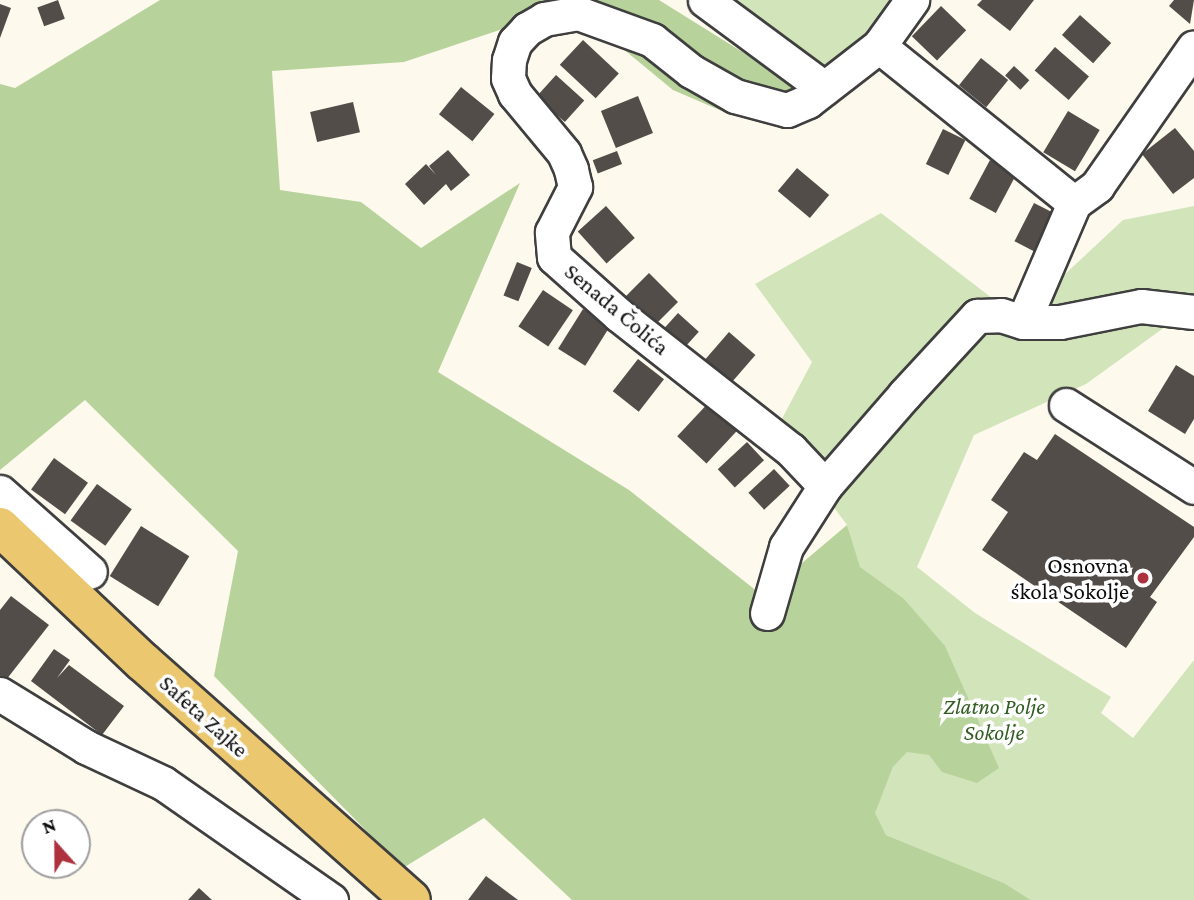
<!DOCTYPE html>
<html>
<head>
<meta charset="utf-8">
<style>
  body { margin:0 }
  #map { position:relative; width:1194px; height:900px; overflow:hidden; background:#fdf9ed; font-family:"Crimson Pro",serif }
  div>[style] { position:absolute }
  .green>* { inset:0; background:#d2e4ba }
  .forest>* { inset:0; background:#b7d39b }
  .building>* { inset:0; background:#534d49; transform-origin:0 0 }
  .roads { filter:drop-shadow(2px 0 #3f3f3f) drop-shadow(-2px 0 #3f3f3f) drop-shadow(0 2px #3f3f3f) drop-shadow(0 -2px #3f3f3f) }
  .minor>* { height:33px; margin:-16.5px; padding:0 16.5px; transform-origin:16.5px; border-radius:16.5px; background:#fff }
  .major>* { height:38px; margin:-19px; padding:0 19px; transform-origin:19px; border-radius:19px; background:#ebc76f }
  .dots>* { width:19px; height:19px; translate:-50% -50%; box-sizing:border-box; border:4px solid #fff; border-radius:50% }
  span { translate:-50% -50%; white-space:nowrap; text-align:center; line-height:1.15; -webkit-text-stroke:7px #fff; paint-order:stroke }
  .street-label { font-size:23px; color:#0c0c0c }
  .poi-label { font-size:23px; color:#0c0c0c }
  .right { translate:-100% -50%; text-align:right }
  .park-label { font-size:23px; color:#325d23; font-style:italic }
  .north { position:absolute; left:21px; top:809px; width:70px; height:70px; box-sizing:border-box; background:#fff; border:2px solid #9e9e9e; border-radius:50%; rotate:339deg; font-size:19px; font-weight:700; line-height:28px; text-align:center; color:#0c0c0c }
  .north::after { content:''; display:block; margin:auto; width:24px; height:32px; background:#ae323e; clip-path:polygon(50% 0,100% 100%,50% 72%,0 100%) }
</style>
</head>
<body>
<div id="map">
  <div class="green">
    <div style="clip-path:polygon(705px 0,891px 0,824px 88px)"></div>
    <div style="clip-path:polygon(1194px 206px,1194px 327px,1176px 319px,1086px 384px,974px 435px,917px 567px,975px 613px,1111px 697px,1101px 713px,1133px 738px,1194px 660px,1194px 900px,1031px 900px,1004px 883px,886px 835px,874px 813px,893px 767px,903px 755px,847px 525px,776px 430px,812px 362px,755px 284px,881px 213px,1018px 318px,1123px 220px)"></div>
  </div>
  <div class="forest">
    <div style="clip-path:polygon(160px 0,659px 0,800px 88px,731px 115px,673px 90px,571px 6px,404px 62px,272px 71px,280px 190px,361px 202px,421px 248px,520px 183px,438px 372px,629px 490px,763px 596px,847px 525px,860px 567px,904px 599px,945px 646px,999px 768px,977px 783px,942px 772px,929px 755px,907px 752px,893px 767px,875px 813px,886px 835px,1004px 883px,1031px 900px,572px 900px,484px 818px,403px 868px,214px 676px,238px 551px,85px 400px,0 470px,0 84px,15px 88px)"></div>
  </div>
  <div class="building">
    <div style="left:58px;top:0;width:20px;height:22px;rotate:70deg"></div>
    <div style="clip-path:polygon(982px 0,1034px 0,1010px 31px,977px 5px)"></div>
    <div style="clip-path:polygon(1174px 0,1194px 0,1190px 24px,1169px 6px)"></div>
    <div style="clip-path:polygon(0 4px,11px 8px,0 38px)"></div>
    <div style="left:941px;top:6px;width:35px;height:42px;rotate:44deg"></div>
    <div style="left:1080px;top:15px;width:42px;height:27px;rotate:42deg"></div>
    <div style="left:583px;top:40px;width:49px;height:34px;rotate:43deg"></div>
    <div style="left:1055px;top:47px;width:45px;height:31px;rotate:41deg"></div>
    <div style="left:981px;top:58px;width:35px;height:35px;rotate:39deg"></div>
    <div style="left:1014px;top:66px;width:21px;height:13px;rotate:43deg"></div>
    <div style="left:556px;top:75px;width:38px;height:29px;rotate:42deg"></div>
    <div style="left:461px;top:87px;width:43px;height:35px;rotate:39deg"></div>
    <div style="left:638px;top:96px;width:40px;height:40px;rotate:68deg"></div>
    <div style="left:353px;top:102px;width:31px;height:44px;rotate:77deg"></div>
    <div style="left:1068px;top:111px;width:37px;height:48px;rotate:31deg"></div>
    <div style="clip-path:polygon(1175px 128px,1194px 151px,1194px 178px,1173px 194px,1142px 154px)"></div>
    <div style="left:943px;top:129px;width:25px;height:39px;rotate:26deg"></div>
    <div style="clip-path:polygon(448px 150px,470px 175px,451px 191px,446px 184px,424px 205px,405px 184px,426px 164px,436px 175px,429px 166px)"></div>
    <div style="left:617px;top:151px;width:14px;height:26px;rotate:69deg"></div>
    <div style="left:990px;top:160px;width:30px;height:44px;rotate:28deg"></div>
    <div style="left:797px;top:168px;width:42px;height:30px;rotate:40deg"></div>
    <div style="left:1034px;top:203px;width:31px;height:43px;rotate:27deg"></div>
    <div style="left:606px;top:206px;width:43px;height:38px;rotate:48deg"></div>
    <div style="left:517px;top:262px;width:16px;height:36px;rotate:22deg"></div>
    <div style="left:649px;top:273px;width:41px;height:42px;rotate:45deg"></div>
    <div style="left:543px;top:290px;width:36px;height:44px;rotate:34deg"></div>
    <div style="left:583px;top:309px;width:32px;height:47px;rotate:32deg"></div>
    <div style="left:678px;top:313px;width:28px;height:33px;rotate:42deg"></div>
    <div style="left:729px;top:332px;width:35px;height:41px;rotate:41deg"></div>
    <div style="left:638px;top:359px;width:33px;height:41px;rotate:38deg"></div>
    <div style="clip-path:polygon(1176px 365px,1194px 376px,1194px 419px,1185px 434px,1148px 411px)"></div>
    <div style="left:712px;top:399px;width:40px;height:51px;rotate:43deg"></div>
    <div style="clip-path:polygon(1055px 434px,1194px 527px,1194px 537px,1150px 597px,1157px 602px,1126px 648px,982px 550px,1008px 512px,991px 500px,1024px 452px,1037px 460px)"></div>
    <div style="left:747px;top:442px;width:25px;height:40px;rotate:47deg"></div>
    <div style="left:54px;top:458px;width:42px;height:39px;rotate:36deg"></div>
    <div style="left:774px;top:469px;width:23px;height:35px;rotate:47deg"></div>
    <div style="left:97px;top:484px;width:43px;height:45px;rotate:36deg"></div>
    <div style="left:141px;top:526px;width:57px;height:59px;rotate:32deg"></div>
    <div style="clip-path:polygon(11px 596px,49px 625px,6px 680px,0 676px,0 610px)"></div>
    <div style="clip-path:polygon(54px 649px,70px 660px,57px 678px,69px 665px,124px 706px,102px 735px,31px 681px)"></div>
    <div style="clip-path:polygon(486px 876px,518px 900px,468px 900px)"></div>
    <div style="clip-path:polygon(199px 888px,212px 900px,188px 900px)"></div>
  </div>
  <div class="roads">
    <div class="minor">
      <div style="left:705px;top:0;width:148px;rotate:36.5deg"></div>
      <div style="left:879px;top:46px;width:250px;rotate:38.8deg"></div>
      <div style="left:1074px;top:203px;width:129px;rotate:113.2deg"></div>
      <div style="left:1023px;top:322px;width:37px"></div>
      <div style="left:1060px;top:322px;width:83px;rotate:-11.2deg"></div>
      <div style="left:1141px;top:306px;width:53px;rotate:6.5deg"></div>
      <div style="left:1074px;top:203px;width:29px;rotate:-36deg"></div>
      <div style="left:1097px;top:186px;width:169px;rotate:-55.1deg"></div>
      <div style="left:1066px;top:405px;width:152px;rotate:32.6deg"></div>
      <div style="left:825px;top:486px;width:50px;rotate:-133.4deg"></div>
      <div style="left:791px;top:450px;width:219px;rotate:-141.9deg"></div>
      <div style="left:619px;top:315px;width:87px;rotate:-138.3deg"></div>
      <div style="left:554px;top:257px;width:25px;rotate:-95deg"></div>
      <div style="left:552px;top:232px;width:51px;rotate:-62.9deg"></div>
      <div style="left:575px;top:187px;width:18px;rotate:-103deg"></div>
      <div style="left:571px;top:169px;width:17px;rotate:-114deg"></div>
      <div style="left:564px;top:153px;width:77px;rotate:-129.7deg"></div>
      <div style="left:515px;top:94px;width:17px;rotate:-114deg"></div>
      <div style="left:508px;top:78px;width:18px;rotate:-87deg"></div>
      <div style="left:509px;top:60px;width:19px;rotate:-72deg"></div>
      <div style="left:515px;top:42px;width:18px;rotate:-47deg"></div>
      <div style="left:527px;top:29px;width:20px;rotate:-30deg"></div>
      <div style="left:544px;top:19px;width:35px;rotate:-10deg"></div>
      <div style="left:578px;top:13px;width:79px;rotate:20deg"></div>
      <div style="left:652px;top:40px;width:50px;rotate:38.5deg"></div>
      <div style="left:691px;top:71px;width:51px;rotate:29.6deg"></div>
      <div style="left:735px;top:96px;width:54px;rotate:15.1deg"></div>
      <div style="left:787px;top:110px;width:23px;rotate:-23deg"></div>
      <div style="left:808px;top:101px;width:90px;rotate:-37.8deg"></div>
      <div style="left:879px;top:46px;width:57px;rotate:-54.3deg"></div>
      <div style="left:0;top:492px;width:120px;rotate:41.6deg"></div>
      <div style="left:767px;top:613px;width:69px;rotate:-73.9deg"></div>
      <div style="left:786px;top:547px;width:72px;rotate:-57.4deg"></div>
      <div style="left:825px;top:486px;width:121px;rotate:-49deg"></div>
      <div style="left:904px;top:395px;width:108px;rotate:-47.3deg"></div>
      <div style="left:977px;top:316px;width:24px;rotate:-2deg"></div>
      <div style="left:1001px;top:315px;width:23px;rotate:18deg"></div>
      <div style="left:0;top:694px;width:101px;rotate:31.6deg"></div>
      <div style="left:86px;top:747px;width:85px;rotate:25.1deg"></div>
      <div style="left:163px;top:783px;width:205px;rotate:34.9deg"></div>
    </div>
    <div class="major">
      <div style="left:0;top:527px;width:197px;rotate:43.4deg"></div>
      <div style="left:143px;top:662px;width:358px;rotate:41.6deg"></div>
    </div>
  </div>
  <div class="dots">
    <div style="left:1143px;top:578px;background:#ae323e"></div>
  </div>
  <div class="street-label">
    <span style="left:617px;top:309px;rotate:40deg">Senada Čolića</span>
    <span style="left:204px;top:716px;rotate:42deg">Safeta Zajke</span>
  </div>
  <div class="poi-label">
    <span class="right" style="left:1129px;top:578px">Osnovna<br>śkola Sokolje</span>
  </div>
  <div class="park-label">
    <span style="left:994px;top:719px">Zlatno Polje<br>Sokolje</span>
  </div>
  <div class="north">N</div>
</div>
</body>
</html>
